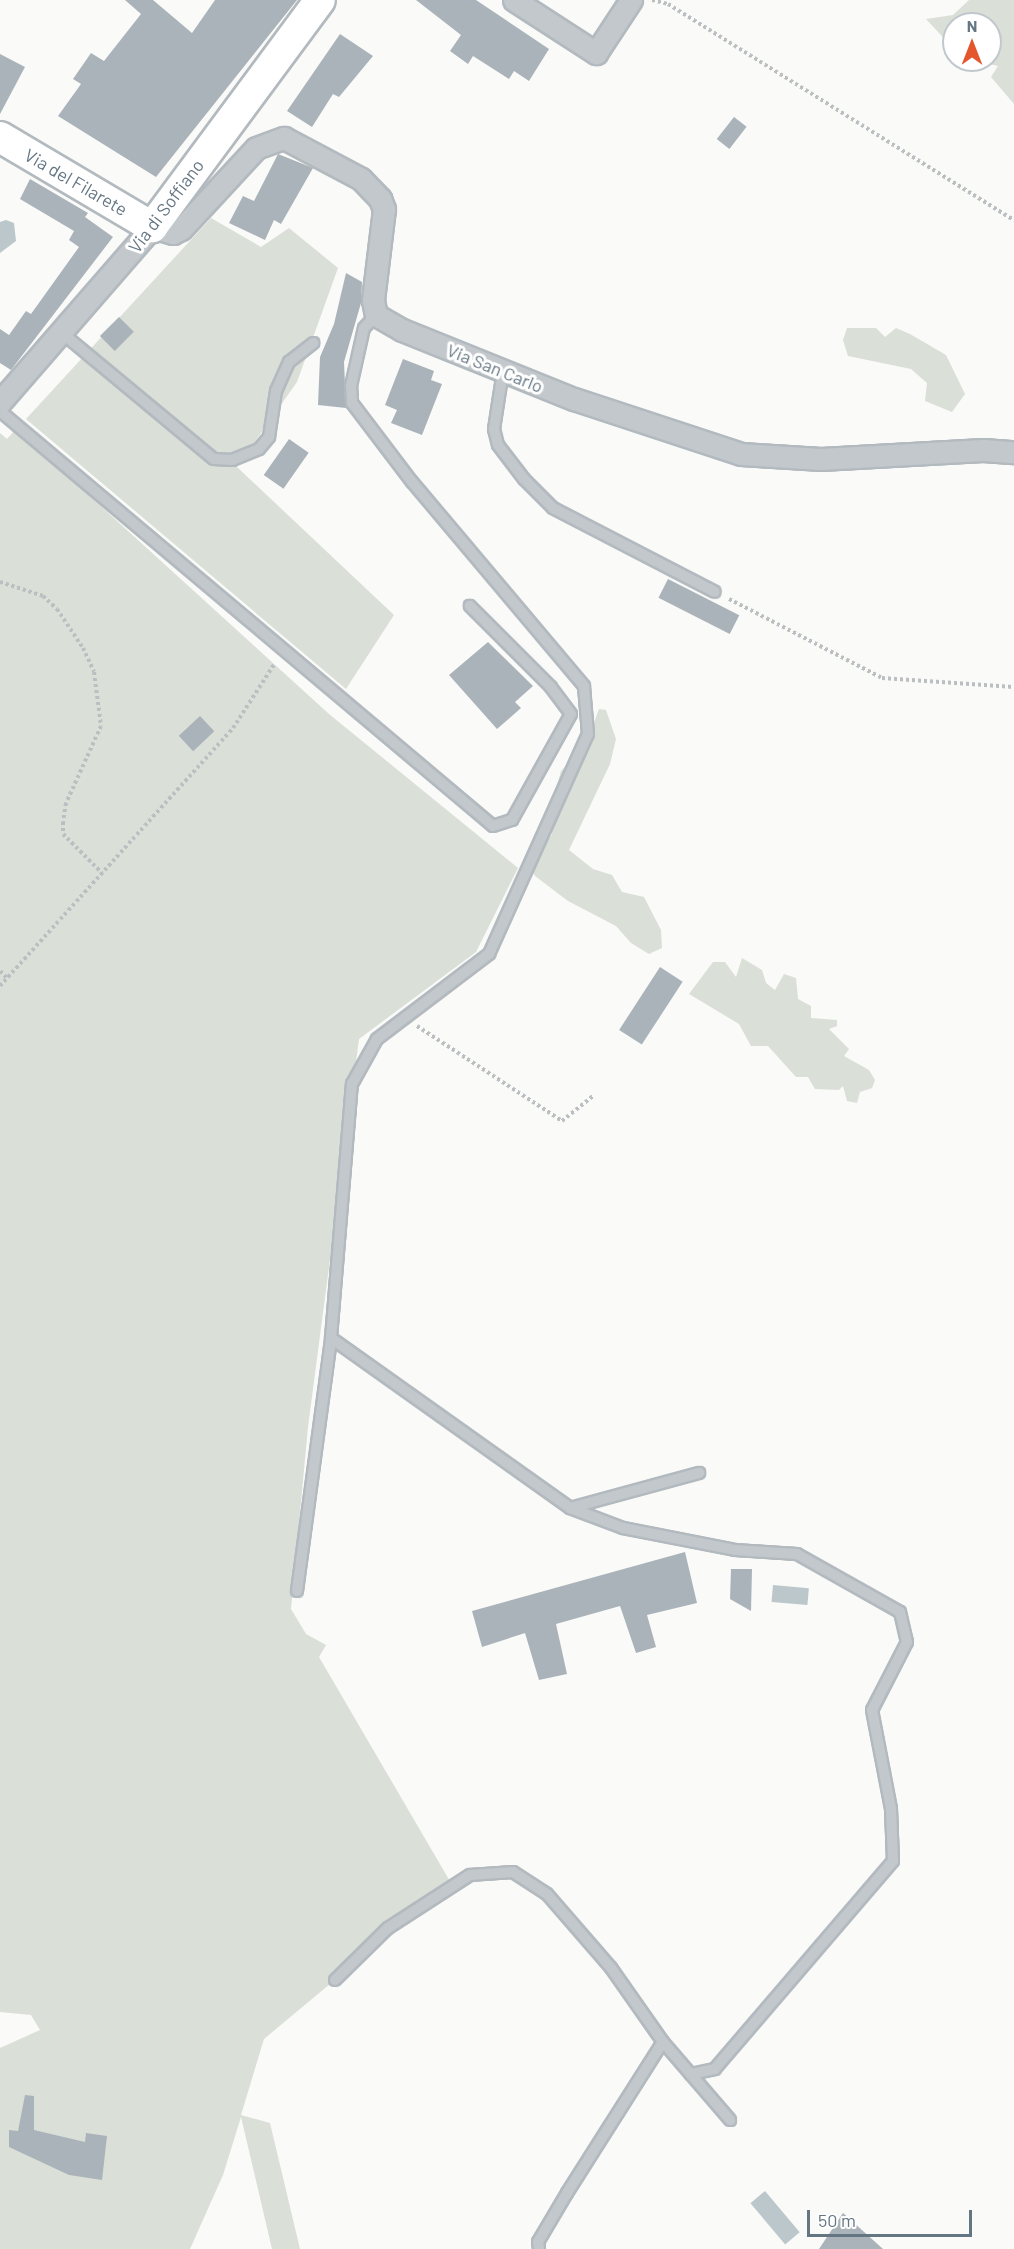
<!DOCTYPE html>
<html>
<head>
<meta charset="utf-8">
<style>
  body { margin:0 }
  #map { position:relative; width:1014px; height:2249px; overflow:hidden; background:#fafaf8; font-family:Barlow,sans-serif }
  div>[style] { position:absolute }
  .green>* { inset:0; background:#dadfd7 }
  .water>* { inset:0; background:#bbc7cb; transform-origin:0 0 }
  .building>* { inset:0; background:#aab3b9; transform-origin:0 0 }
  .path>* { height:4px; margin-top:-2px; transform-origin:0; background:repeating-linear-gradient(90deg,#bbbfc2 0 3px,transparent 0 6px) }
  .roads { filter:drop-shadow(2px 0 #b3babf) drop-shadow(-2px 0 #b3babf) drop-shadow(0 2px #b3babf) drop-shadow(0 -2px #b3babf) }
  .lane>* { height:10px; margin:-5px; padding:0 5px; transform-origin:5px; border-radius:5px; background:#c3c8cc }
  .street>* { height:21px; margin:-10.5px; padding:0 10.5px; transform-origin:10.5px; border-radius:10.5px; background:#c3c8cc }
  .secondary>* { height:30px; margin:-15px; padding:0 15px; transform-origin:15px; border-radius:15px; background:#fff }
  span { translate:-50% -50%; white-space:nowrap; text-align:center; line-height:1.15; -webkit-text-stroke:6px #fff; paint-order:stroke }
  .street-label { font-size:18px; color:#657683 }
  .north { position:absolute; left:942px; top:12px; width:60px; height:60px; box-sizing:border-box; background:#fff; border:2px solid #c1c8cd; border-radius:50%; rotate:0deg; font-size:16px; font-weight:700; line-height:24px; text-align:center; color:#657683 }
  .north::after { content:''; display:block; margin:auto; width:21px; height:27px; background:#e4572e; clip-path:polygon(50% 0,100% 100%,50% 72%,0 100%) }
  .scale { position:absolute; left:807px; top:2210px; width:165px; height:27px; box-sizing:border-box; border:3px solid #657683; border-top:0; padding-left:8px; font-size:18px; line-height:21px; white-space:nowrap; color:#657683; -webkit-text-stroke:4px #fff; paint-order:stroke }
</style>
</head>
<body>
<div id="map">
  <div class="green">
    <div style="clip-path:polygon(969px 0,1014px 0,1014px 104px,991px 77px,998px 66px,970px 60px,990px 60px,990px 24px,954px 24px,954px 49px,926px 19px,953px 15px)"></div>
    <div style="clip-path:polygon(211px 218px,261px 247px,289px 228px,338px 268px,297px 382px,237px 467px,394px 615px,346px 689px,26px 419px)"></div>
    <div style="clip-path:polygon(847px 328px,876px 328px,885px 337px,896px 328px,910px 334px,946px 355px,965px 394px,952px 412px,925px 401px,927px 383px,911px 369px,848px 356px,843px 340px)"></div>
    <div style="clip-path:polygon(16px 429px,329px 714px,518px 868px,476px 952px,359px 1039px,308px 1427px,291px 1609px,306px 1634px,326px 1645px,319px 1657px,451px 1883px,264px 2039px,241px 2115px,270px 2123px,300px 2249px,272px 2249px,241px 2117px,223px 2175px,190px 2249px,0 2249px,0 2048px,40px 2030px,31px 2015px,0 2012px,0 433px,7px 439px)"></div>
    <div style="clip-path:polygon(599px 709px,606px 710px,616px 739px,610px 764px,569px 850px,593px 869px,612px 875px,622px 892px,644px 897px,661px 930px,662px 948px,649px 954px,631px 943px,616px 926px,568px 901px,535px 876px,527px 863px,538px 840px,547px 842px,552px 834px,550px 810px,561px 771px,586px 744px)"></div>
    <div style="clip-path:polygon(742px 958px,762px 970px,766px 983px,775px 990px,784px 974px,796px 978px,798px 999px,811px 1006px,811px 1018px,837px 1020px,837px 1026px,829px 1029px,849px 1049px,844px 1056px,869px 1070px,875px 1080px,872px 1088px,860px 1092px,857px 1103px,847px 1101px,843px 1086px,839px 1090px,815px 1089px,808px 1077px,796px 1077px,768px 1046px,751px 1046px,739px 1024px,689px 994px,713px 962px,725px 962px,736px 977px)"></div>
  </div>
  <div class="water">
    <div style="clip-path:polygon(6px 220px,14px 223px,16px 241px,0 253px,0 222px)"></div>
    <div style="left:773px;top:1585px;width:36px;height:17px;rotate:5deg"></div>
    <div style="left:765px;top:2191px;width:54px;height:19px;rotate:50deg"></div>
  </div>
  <div class="building">
    <div style="clip-path:polygon(125px 0,153px 0,192px 33px,215px 0,297px 0,156px 177px,58px 116px,81px 84px,73px 79px,91px 53px,104px 61px,141px 14px)"></div>
    <div style="clip-path:polygon(416px 0,476px 0,549px 49px,529px 81px,514px 71px,509px 79px,473px 56px,468px 64px,450px 51px,461px 35px)"></div>
    <div style="clip-path:polygon(340px 34px,373px 56px,339px 97px,333px 94px,312px 127px,287px 111px)"></div>
    <div style="clip-path:polygon(0 54px,25px 67px,0 114px)"></div>
    <div style="left:734px;top:117px;width:16px;height:28px;rotate:38deg"></div>
    <div style="clip-path:polygon(278px 154px,313px 168px,281px 224px,274px 220px,265px 240px,229px 223px,243px 196px,254px 201px)"></div>
    <div style="clip-path:polygon(30px 179px,88px 213px,85px 217px,113px 237px,11px 370px,0 363px,0 329px,9px 335px,26px 311px,31px 314px,79px 247px,69px 240px,74px 231px,20px 199px)"></div>
    <div style="clip-path:polygon(346px 273px,362px 282px,361px 303px,344px 362px,346px 408px,318px 405px,320px 357px,334px 324px)"></div>
    <div style="left:119px;top:317px;width:21px;height:27px;rotate:45deg"></div>
    <div style="clip-path:polygon(403px 359px,434px 371px,431px 380px,442px 384px,422px 435px,391px 423px,397px 410px,385px 405px)"></div>
    <div style="left:289px;top:439px;width:24px;height:44px;rotate:35deg"></div>
    <div style="left:668px;top:579px;width:80px;height:21px;rotate:27deg"></div>
    <div style="clip-path:polygon(488px 642px,533px 686px,515px 702px,521px 708px,497px 729px,449px 675px)"></div>
    <div style="left:200px;top:716px;width:21px;height:29px;rotate:47deg"></div>
    <div style="left:660px;top:967px;width:27px;height:75px;rotate:33deg"></div>
    <div style="clip-path:polygon(685px 1552px,697px 1603px,647px 1615px,656px 1647px,636px 1653px,620px 1606px,556px 1624px,567px 1674px,539px 1680px,525px 1633px,482px 1647px,472px 1611px)"></div>
    <div style="clip-path:polygon(731px 1569px,752px 1569px,751px 1611px,730px 1599px)"></div>
    <div style="clip-path:polygon(25px 2095px,34px 2096px,34px 2130px,85px 2142px,86px 2133px,107px 2136px,102px 2180px,69px 2175px,9px 2147px,9px 2130px,18px 2131px)"></div>
    <div style="clip-path:polygon(843px 2213px,883px 2249px,819px 2249px)"></div>
  </div>
  <div class="path">
    <div style="left:652px;top:0;width:16px;rotate:14deg"></div>
    <div style="left:668px;top:4px;width:408px;rotate:32deg"></div>
    <div style="left:0;top:582px;width:45px;rotate:18deg"></div>
    <div style="left:43px;top:596px;width:19px;rotate:43deg"></div>
    <div style="left:57px;top:609px;width:47px;rotate:56.3deg"></div>
    <div style="left:83px;top:648px;width:26px;rotate:65deg"></div>
    <div style="left:94px;top:672px;width:54px;rotate:82.6deg"></div>
    <div style="left:101px;top:726px;width:85px;rotate:114.4deg"></div>
    <div style="left:66px;top:803px;width:19px;rotate:99deg"></div>
    <div style="left:63px;top:822px;width:12px;rotate:90deg"></div>
    <div style="left:63px;top:834px;width:55px;rotate:45deg"></div>
    <div style="left:729px;top:599px;width:172px;rotate:27.3deg"></div>
    <div style="left:882px;top:678px;width:132px;rotate:3.9deg"></div>
    <div style="left:0;top:971px;width:10px;rotate:45deg"></div>
    <div style="left:0;top:986px;width:348px;rotate:-47.9deg"></div>
    <div style="left:233px;top:728px;width:77px;rotate:-57.1deg"></div>
    <div style="left:417px;top:1026px;width:173px;rotate:33.2deg"></div>
    <div style="left:562px;top:1121px;width:40px;rotate:-39deg"></div>
  </div>
  <div class="roads">
    <div class="lane">
      <div style="left:62px;top:333px;width:197px;rotate:39.7deg"></div>
      <div style="left:214px;top:459px;width:18px;rotate:3deg"></div>
      <div style="left:232px;top:460px;width:29px;rotate:-22deg"></div>
      <div style="left:259px;top:449px;width:16px;rotate:-50deg"></div>
      <div style="left:269px;top:437px;width:47px;rotate:-81.3deg"></div>
      <div style="left:276px;top:391px;width:32px;rotate:-66deg"></div>
      <div style="left:289px;top:362px;width:31px;rotate:-38deg"></div>
      <div style="left:503px;top:371px;width:59px;rotate:98.8deg"></div>
      <div style="left:494px;top:429px;width:16px;rotate:76deg"></div>
      <div style="left:498px;top:445px;width:43px;rotate:52.6deg"></div>
      <div style="left:524px;top:479px;width:41px;rotate:45deg"></div>
      <div style="left:553px;top:508px;width:182px;rotate:27.4deg"></div>
      <div style="left:0;top:411px;width:644px;rotate:40.09deg"></div>
      <div style="left:493px;top:826px;width:20px;rotate:-18deg"></div>
      <div style="left:512px;top:820px;width:121px;rotate:-60.9deg"></div>
      <div style="left:571px;top:714px;width:34px;rotate:-127deg"></div>
      <div style="left:551px;top:687px;width:115px;rotate:-135deg"></div>
      <div style="left:331px;top:1338px;width:293px;rotate:35.4deg"></div>
      <div style="left:570px;top:1508px;width:57px;rotate:20.7deg"></div>
      <div style="left:623px;top:1528px;width:114px;rotate:11.1deg"></div>
      <div style="left:735px;top:1550px;width:62px;rotate:3.7deg"></div>
      <div style="left:797px;top:1554px;width:118px;rotate:29.4deg"></div>
      <div style="left:900px;top:1612px;width:31px;rotate:77deg"></div>
      <div style="left:907px;top:1642px;width:76px;rotate:117.2deg"></div>
      <div style="left:872px;top:1710px;width:101px;rotate:79.1deg"></div>
      <div style="left:891px;top:1809px;width:52px;rotate:87.8deg"></div>
      <div style="left:893px;top:1861px;width:274px;rotate:130.6deg"></div>
      <div style="left:715px;top:2069px;width:25px;rotate:168deg"></div>
      <div style="left:570px;top:1508px;width:134px;rotate:-15.2deg"></div>
      <div style="left:297px;top:1591px;width:255px;rotate:-82.3deg"></div>
      <div style="left:331px;top:1338px;width:255px;rotate:-85.3deg"></div>
      <div style="left:352px;top:1084px;width:51px;rotate:-60.9deg"></div>
      <div style="left:377px;top:1039px;width:141px;rotate:-37.2deg"></div>
      <div style="left:489px;top:954px;width:241px;rotate:-65.8deg"></div>
      <div style="left:588px;top:734px;width:48px;rotate:-94.8deg"></div>
      <div style="left:584px;top:686px;width:267px;rotate:-130.1deg"></div>
      <div style="left:412px;top:482px;width:99px;rotate:-127.2deg"></div>
      <div style="left:352px;top:403px;width:17px;rotate:-93deg"></div>
      <div style="left:351px;top:386px;width:59px;rotate:-77.4deg"></div>
      <div style="left:364px;top:328px;width:18px;rotate:-47deg"></div>
      <div style="left:335px;top:1980px;width:74px;rotate:-44.5deg"></div>
      <div style="left:388px;top:1928px;width:98px;rotate:-32.9deg"></div>
      <div style="left:470px;top:1875px;width:43px;rotate:-4deg"></div>
      <div style="left:513px;top:1872px;width:40px;rotate:32.9deg"></div>
      <div style="left:547px;top:1894px;width:98px;rotate:49.1deg"></div>
      <div style="left:611px;top:1968px;width:90px;rotate:54.9deg"></div>
      <div style="left:663px;top:2042px;width:103px;rotate:49.3deg"></div>
      <div style="left:539px;top:2249px;width:7px;rotate:-98deg"></div>
      <div style="left:538px;top:2242px;width:57px;rotate:-59.4deg"></div>
      <div style="left:567px;top:2193px;width:179px;rotate:-57.6deg"></div>
    </div>
    <div class="street">
      <div style="left:514px;top:0;width:98px;rotate:32.9deg"></div>
      <div style="left:596px;top:53px;width:64px;rotate:-56.6deg"></div>
      <div style="left:0;top:402px;width:232px;rotate:-49deg"></div>
      <div style="left:152px;top:227px;width:22px;rotate:16deg"></div>
      <div style="left:173px;top:233px;width:9px;rotate:-27deg"></div>
      <div style="left:181px;top:229px;width:110px;rotate:-47.2deg"></div>
      <div style="left:256px;top:148px;width:30px;rotate:-20deg"></div>
      <div style="left:284px;top:138px;width:87px;rotate:28deg"></div>
      <div style="left:361px;top:179px;width:28px;rotate:46deg"></div>
      <div style="left:380px;top:199px;width:11px;rotate:68deg"></div>
      <div style="left:384px;top:209px;width:92px;rotate:96.9deg"></div>
      <div style="left:373px;top:300px;width:15px;rotate:79deg"></div>
      <div style="left:376px;top:315px;width:30px;rotate:30deg"></div>
      <div style="left:402px;top:330px;width:185px;rotate:21.9deg"></div>
      <div style="left:574px;top:399px;width:176px;rotate:18.2deg"></div>
      <div style="left:741px;top:454px;width:80px;rotate:3.6deg"></div>
      <div style="left:821px;top:459px;width:162px;rotate:-3.2deg"></div>
      <div style="left:983px;top:450px;width:31px;rotate:4deg"></div>
    </div>
    <div class="secondary">
      <div style="left:0;top:137px;width:177px;rotate:30.6deg"></div>
      <div style="left:152px;top:227px;width:282px;rotate:-53.5deg"></div>
    </div>
  </div>
  <div class="street-label">
    <span style="left:76px;top:182px;rotate:30deg">Via del Filarete</span>
    <span style="left:166px;top:206px;rotate:-53deg">Via di Soffiano</span>
    <span style="left:495px;top:368px;rotate:22deg">Via San Carlo</span>
  </div>
  <div class="north">N</div>
  <div class="scale">50 m</div>
</div>
</body>
</html>
